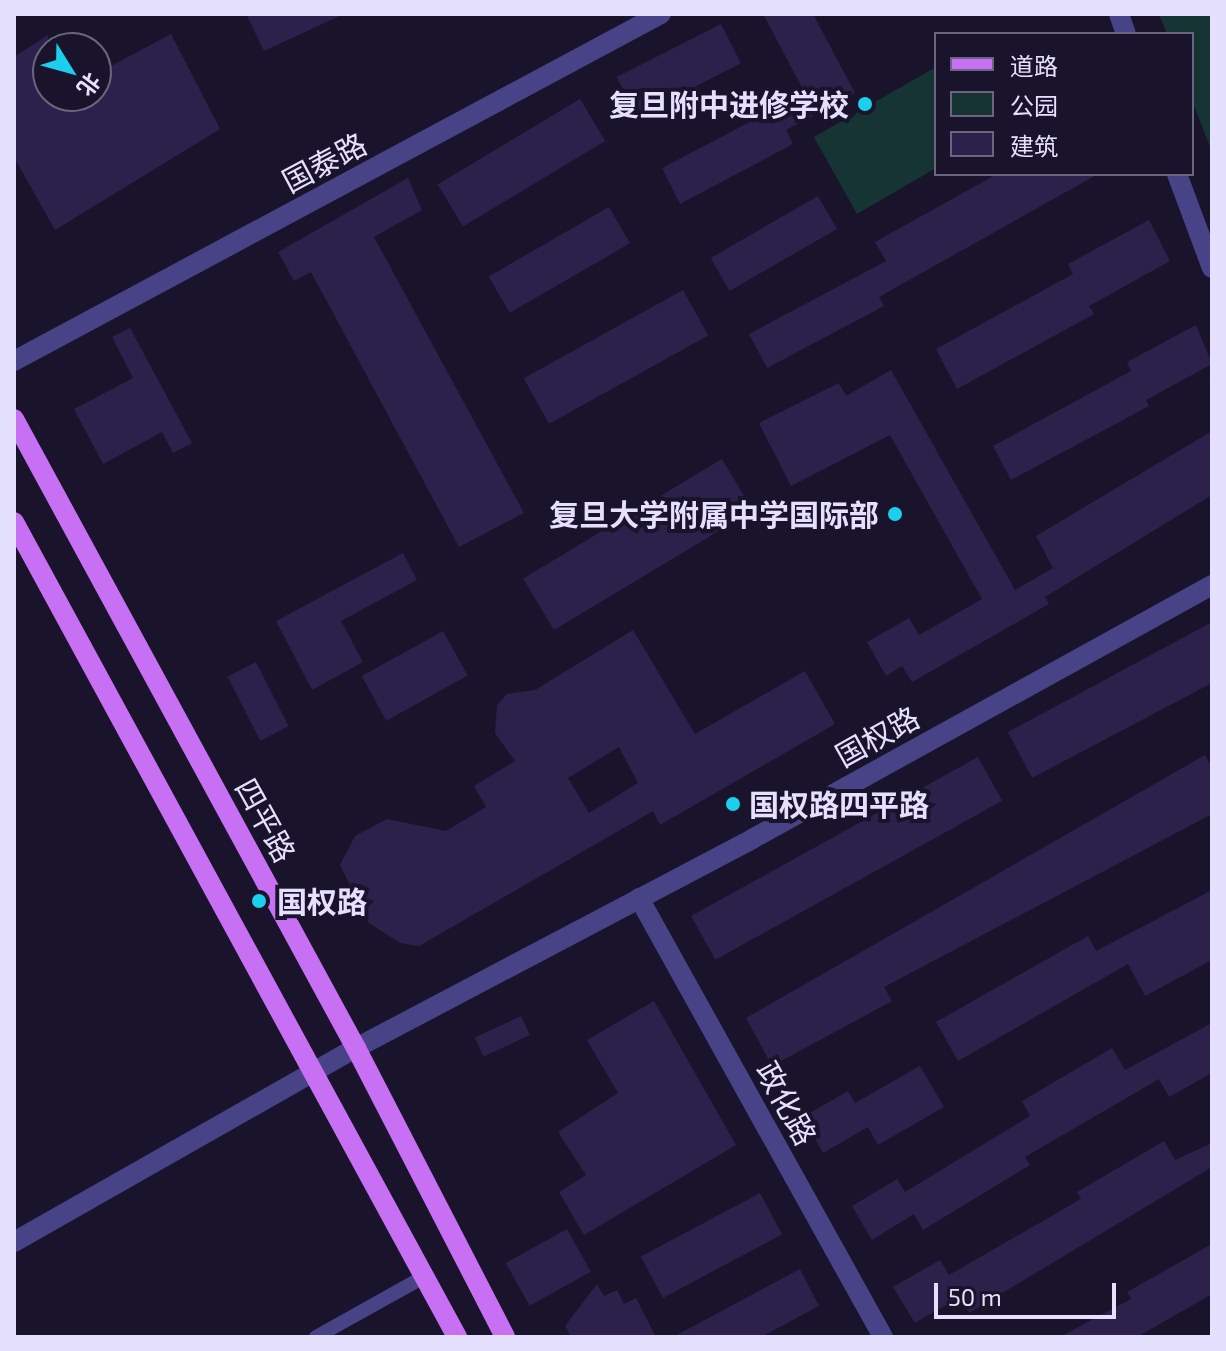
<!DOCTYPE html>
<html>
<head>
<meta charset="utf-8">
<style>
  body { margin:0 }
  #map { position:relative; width:1226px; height:1351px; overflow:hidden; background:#19142b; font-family:"Exo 2","Noto Sans SC",sans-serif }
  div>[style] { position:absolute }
  .green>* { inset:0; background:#173435 }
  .building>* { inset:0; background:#2b214b; transform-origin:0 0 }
  .service>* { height:14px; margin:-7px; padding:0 7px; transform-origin:7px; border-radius:7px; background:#484386 }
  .minor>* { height:20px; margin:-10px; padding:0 10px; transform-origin:10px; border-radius:10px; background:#484386 }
  .tertiary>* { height:20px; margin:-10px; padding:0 10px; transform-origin:10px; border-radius:10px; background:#484386 }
  .primary>* { height:20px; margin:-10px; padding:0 10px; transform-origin:10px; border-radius:10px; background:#c870f4 }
  .dots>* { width:22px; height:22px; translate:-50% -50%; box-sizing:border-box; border:4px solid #19142b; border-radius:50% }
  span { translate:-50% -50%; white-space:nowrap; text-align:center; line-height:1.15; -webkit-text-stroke:8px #19142b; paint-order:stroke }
  .poi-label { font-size:30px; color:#e5e0fd; font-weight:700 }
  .right { translate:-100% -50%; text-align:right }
  .left { translate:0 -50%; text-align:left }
  .street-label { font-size:30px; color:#e5e0fd }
  .frame { position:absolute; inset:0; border:16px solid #e5e0fd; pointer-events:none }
  .legend { position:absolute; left:934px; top:32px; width:260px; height:144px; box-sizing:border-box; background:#19142b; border:2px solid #6b667f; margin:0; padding:10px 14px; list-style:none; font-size:24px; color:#e5e0fd }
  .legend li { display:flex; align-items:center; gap:16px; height:40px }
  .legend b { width:40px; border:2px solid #6b667f }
  .north { position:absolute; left:32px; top:32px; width:80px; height:80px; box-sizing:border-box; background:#19142b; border:2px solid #6b667f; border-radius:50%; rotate:127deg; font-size:22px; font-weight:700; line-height:32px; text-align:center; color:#e5e0fd }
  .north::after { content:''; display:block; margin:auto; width:28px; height:36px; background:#1ccfed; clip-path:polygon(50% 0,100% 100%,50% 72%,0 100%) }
  .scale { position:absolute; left:934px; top:1283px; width:182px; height:36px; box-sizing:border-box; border:4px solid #e5e0fd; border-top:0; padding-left:10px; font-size:24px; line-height:28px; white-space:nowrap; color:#e5e0fd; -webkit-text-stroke:6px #19142b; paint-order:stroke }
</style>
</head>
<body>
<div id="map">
  <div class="green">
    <div style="clip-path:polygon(1159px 14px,1212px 14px,1212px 152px,1192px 100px,1192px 34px,1167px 34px)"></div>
    <div style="clip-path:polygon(936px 67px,936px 168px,857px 214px,814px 137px)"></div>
  </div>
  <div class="building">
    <div style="clip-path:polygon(246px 14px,344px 14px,264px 51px)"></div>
    <div style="clip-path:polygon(763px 14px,813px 14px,855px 93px,786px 130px,793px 144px,680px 204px,662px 168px,805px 93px)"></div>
    <div style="left:721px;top:24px;width:44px;height:117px;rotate:63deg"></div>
    <div style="clip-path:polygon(171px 34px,220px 129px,55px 230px,14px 157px,14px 57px,48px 35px,48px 96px,96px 96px,96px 74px)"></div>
    <div style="left:580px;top:99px;width:49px;height:166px;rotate:59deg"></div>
    <div style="clip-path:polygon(997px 174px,1098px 174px,879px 297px,884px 306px,767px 368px,749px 334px,886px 261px,875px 242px)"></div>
    <div style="clip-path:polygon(408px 178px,422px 210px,374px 237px,524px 513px,459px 547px,311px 272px,294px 281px,278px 252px)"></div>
    <div style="left:818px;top:196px;width:38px;height:124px;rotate:60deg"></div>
    <div style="left:609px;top:207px;width:42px;height:139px;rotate:60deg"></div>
    <div style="clip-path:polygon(1149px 220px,1170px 261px,1089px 306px,1094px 314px,957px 389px,936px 349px,1073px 274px,1068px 264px)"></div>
    <div style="left:683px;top:290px;width:52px;height:182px;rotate:61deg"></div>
    <div style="clip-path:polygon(1196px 325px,1212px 364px,1146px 400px,1149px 406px,1011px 480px,993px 446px,1131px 371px,1127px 362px)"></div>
    <div style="clip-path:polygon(130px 328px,192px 443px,173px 453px,162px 432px,103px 464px,74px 409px,133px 378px,112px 337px)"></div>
    <div style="clip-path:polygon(891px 370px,1015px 590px,1053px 568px,1036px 536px,1212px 431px,1212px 495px,1045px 597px,1049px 604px,912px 682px,902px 666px,886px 676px,867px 642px,909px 618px,919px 635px,982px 599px,890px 435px,791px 486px,759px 423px,839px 383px,846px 396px)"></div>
    <div style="left:722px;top:459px;width:60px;height:232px;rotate:59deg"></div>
    <div style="clip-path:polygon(403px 553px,417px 580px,341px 621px,363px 662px,312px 690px,276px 621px)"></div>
    <div style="clip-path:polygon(1212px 622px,1212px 683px,1032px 778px,1008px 732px)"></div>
    <div style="clip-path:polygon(evenodd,633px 630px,695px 734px,805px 671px,835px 724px,660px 825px,653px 811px,419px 946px,400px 943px,369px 923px,340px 865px,355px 836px,387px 819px,446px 831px,486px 807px,474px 786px,515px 761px,495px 733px,497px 705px,507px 694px,535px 690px,633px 630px,619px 747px,638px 783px,589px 813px,568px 778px,619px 747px)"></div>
    <div style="left:443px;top:631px;width:51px;height:93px;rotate:61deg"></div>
    <div style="left:256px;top:662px;width:72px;height:32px;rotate:63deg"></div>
    <div style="clip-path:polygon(1205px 755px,1212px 768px,1212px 814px,884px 987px,892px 1001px,772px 1066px,746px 1018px)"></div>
    <div style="left:978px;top:757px;width:50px;height:328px;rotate:61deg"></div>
    <div style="clip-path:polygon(1212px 890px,1212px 960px,1145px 996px,1128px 964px,958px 1061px,936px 1022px,1088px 936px,1096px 951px)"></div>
    <div style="clip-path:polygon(654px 1001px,736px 1145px,584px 1235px,559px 1192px,586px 1175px,558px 1132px,618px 1093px,587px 1040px)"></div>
    <div style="left:521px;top:1016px;width:21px;height:51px;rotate:65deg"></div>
    <div style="clip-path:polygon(1212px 1023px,1212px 1073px,1169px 1097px,1159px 1079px,1025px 1157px,1030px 1165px,923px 1230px,914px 1214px,872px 1240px,852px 1206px,897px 1179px,905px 1192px,1030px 1116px,1022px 1101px,1112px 1048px,1125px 1070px)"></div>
    <div style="clip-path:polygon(920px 1066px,944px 1107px,878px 1145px,868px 1127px,823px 1153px,803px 1117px,848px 1091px,855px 1103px)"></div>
    <div style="clip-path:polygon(1164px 1141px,1175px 1160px,1212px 1143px,1212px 1167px,969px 1313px,960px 1297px,915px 1323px,893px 1287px,940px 1260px,949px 1275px,1081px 1199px,1077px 1192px)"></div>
    <div style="left:760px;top:1193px;width:47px;height:135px;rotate:62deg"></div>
    <div style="left:567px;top:1229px;width:49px;height:70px;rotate:61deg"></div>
    <div style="clip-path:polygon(1212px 1244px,1212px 1294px,1137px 1337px,1060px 1337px,1131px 1299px,1127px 1292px)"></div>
    <div style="clip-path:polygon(800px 1269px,819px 1306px,761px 1337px,673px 1337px)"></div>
    <div style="clip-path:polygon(597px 1284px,604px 1296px,617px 1290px,624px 1304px,636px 1298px,656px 1337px,571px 1337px,565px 1326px)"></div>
  </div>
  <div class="service">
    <div style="left:316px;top:1337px;width:125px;rotate:-29.2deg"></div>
  </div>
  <div class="minor">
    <div style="left:1119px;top:14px;width:21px;rotate:71deg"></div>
    <div style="left:1177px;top:174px;width:100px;rotate:69.6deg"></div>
    <div style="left:14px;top:361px;width:734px;rotate:-28.21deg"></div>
    <div style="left:639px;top:898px;width:502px;rotate:60.93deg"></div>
  </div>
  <div class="tertiary">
    <div style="left:14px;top:1242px;width:393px;rotate:-29.6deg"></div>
    <div style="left:356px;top:1048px;width:448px;rotate:-27.8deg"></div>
    <div style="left:752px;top:839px;width:525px;rotate:-28.91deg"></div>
  </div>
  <div class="primary">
    <div style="left:14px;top:419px;width:716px;rotate:61.47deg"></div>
    <div style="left:356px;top:1048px;width:325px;rotate:62.7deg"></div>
    <div style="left:14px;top:522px;width:928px;rotate:61.47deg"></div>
  </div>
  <div class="dots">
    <div style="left:865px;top:104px;background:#1ccfed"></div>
    <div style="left:895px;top:514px;background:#1ccfed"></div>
    <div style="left:733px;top:804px;background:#1ccfed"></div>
    <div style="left:259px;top:901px;background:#1ccfed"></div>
  </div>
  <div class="poi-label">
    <span class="right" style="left:849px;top:104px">复旦附中进修学校</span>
    <span class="right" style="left:879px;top:514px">复旦大学附属中学国际部</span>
    <span class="left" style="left:749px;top:804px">国权路四平路</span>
    <span class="left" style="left:277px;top:901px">国权路</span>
  </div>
  <div class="street-label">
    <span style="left:324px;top:162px;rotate:-28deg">国泰路</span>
    <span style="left:877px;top:736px;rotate:-29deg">国权路</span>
    <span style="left:266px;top:820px;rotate:61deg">四平路</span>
    <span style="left:787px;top:1103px;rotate:61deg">政化路</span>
  </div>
  <div class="frame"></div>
  <ul class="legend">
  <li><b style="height:10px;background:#c870f4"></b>道路</li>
  <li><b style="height:22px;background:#173435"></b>公园</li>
  <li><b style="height:22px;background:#2b214b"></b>建筑</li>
  </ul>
  <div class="north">北</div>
  <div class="scale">50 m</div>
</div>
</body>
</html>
